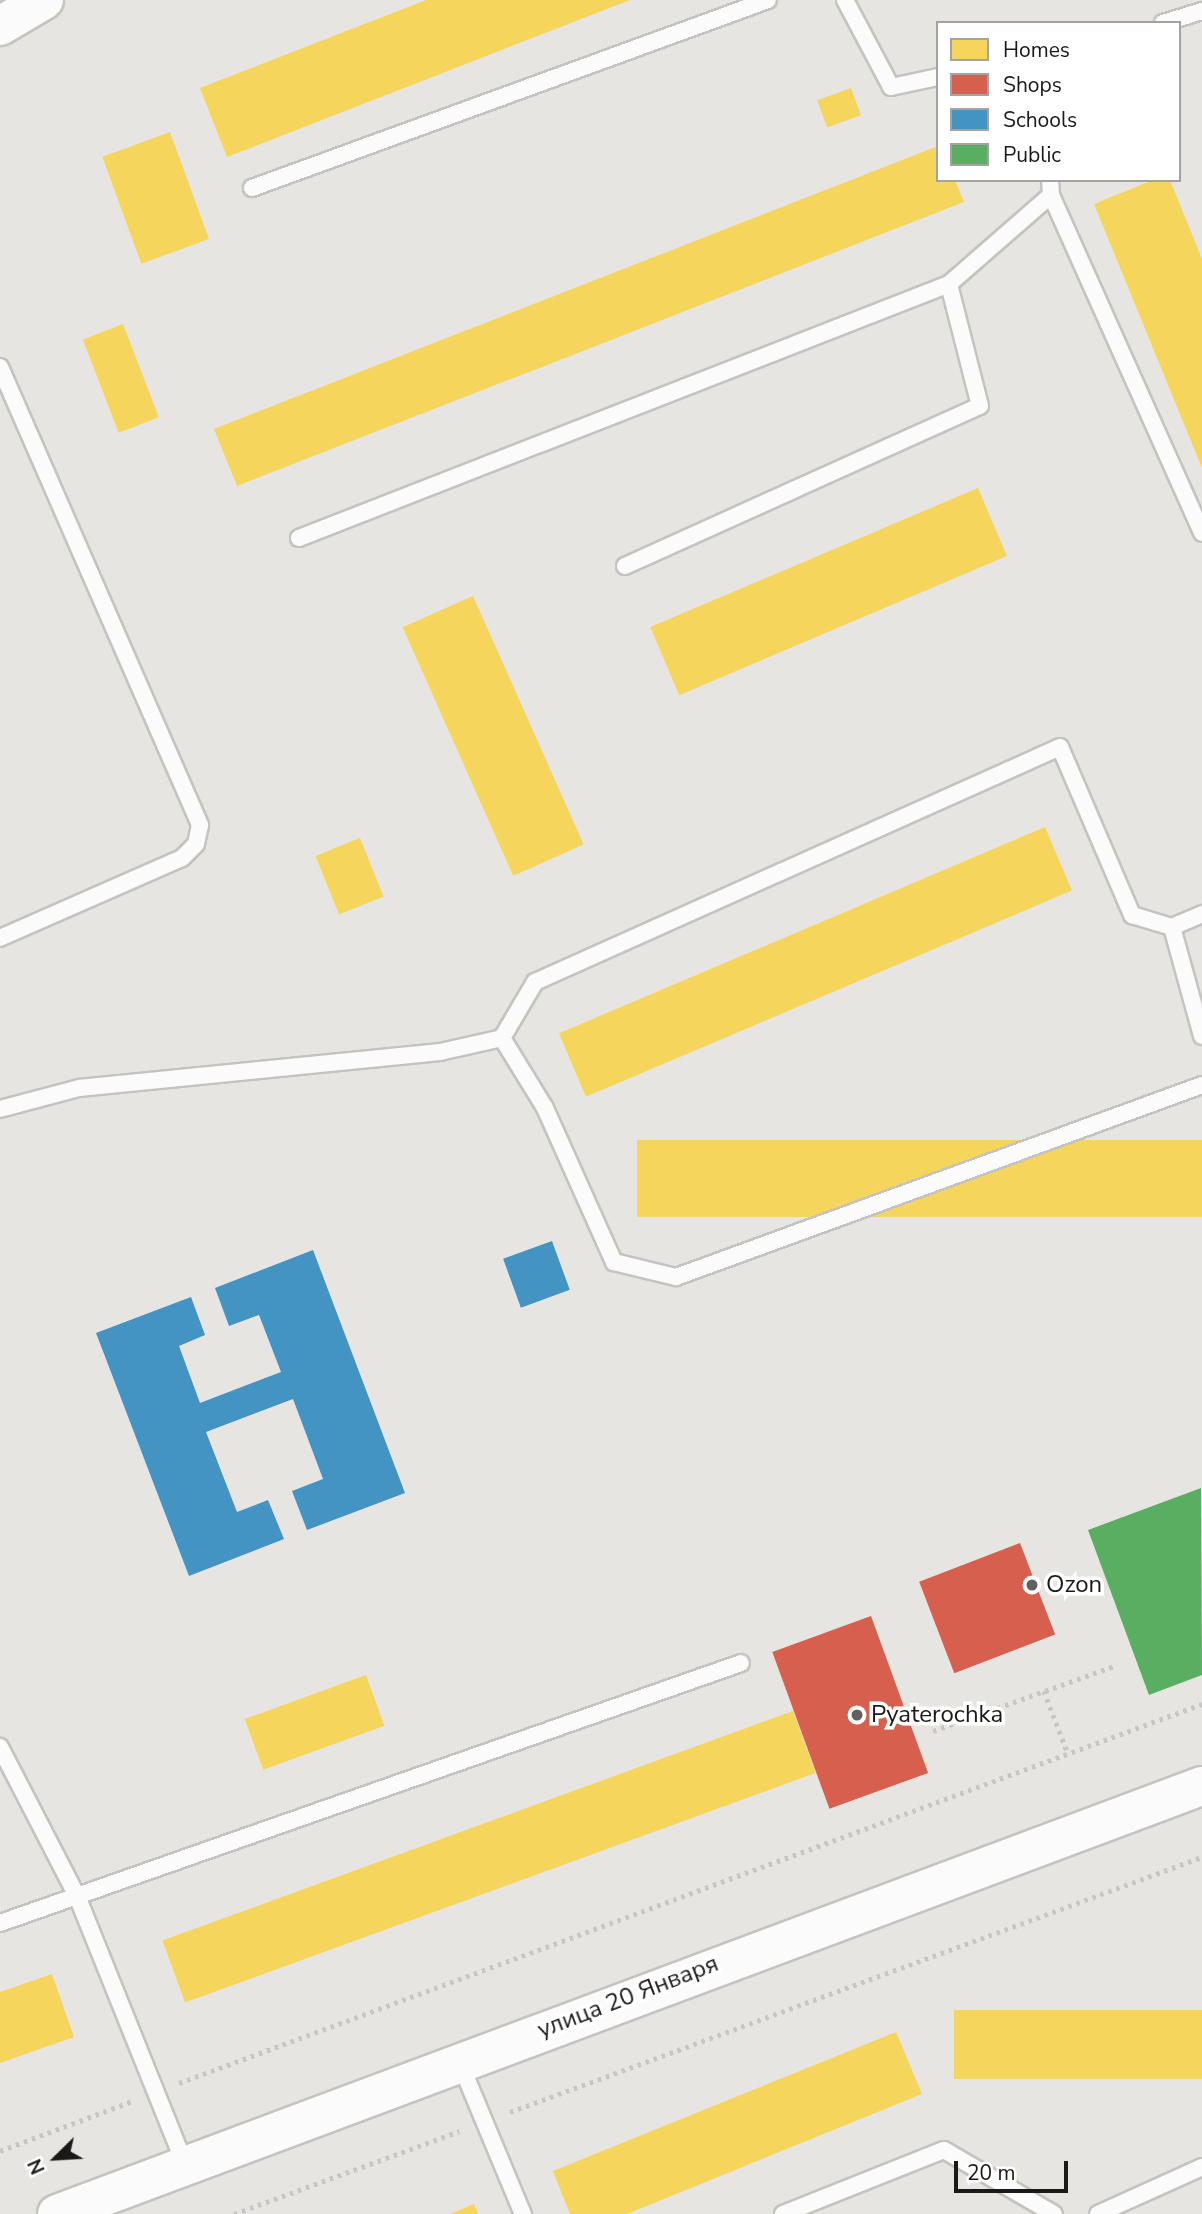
<!DOCTYPE html>
<html>
<head>
<meta charset="utf-8">
<style>
  body { margin:0 }
  #map { position:relative; width:1202px; height:2214px; overflow:hidden; background:#e7e5e2; font-family:"Nunito Sans",sans-serif }
  div>[style] { position:absolute }
  .homes>* { inset:0; background:#f6d55c; transform-origin:0 0 }
  .shops>* { inset:0; background:#d6604d; transform-origin:0 0 }
  .schools>* { inset:0; background:#4393c3; transform-origin:0 0 }
  .public>* { inset:0; background:#5aae61 }
  .path>* { height:4.5px; margin-top:-2.25px; transform-origin:0; background:repeating-linear-gradient(90deg,#c7c6c6 0 3.5px,transparent 0 8.5px) }
  .roads { filter:drop-shadow(2px 0 #c4c3c0) drop-shadow(-2px 0 #c4c3c0) drop-shadow(0 2px #c4c3c0) drop-shadow(0 -2px #c4c3c0) }
  .service>* { height:16px; margin:-8px; padding:0 8px; transform-origin:8px; border-radius:8px; background:#fbfbfb }
  .tertiary>* { height:38px; margin:-19px; padding:0 19px; transform-origin:19px; border-radius:19px; background:#fbfbfb }
  .secondary>* { height:38px; margin:-19px; padding:0 19px; transform-origin:19px; border-radius:19px; background:#fbfbfb }
  .dots>* { width:19px; height:19px; translate:-50% -50%; box-sizing:border-box; border:4px solid #fff; border-radius:50% }
  span { translate:-50% -50%; white-space:nowrap; text-align:center; line-height:1.15; -webkit-text-stroke:7px #fff; paint-order:stroke }
  .poi-label { font-size:24px; color:#1a1917 }
  .left { translate:0 -50%; text-align:left }
  .street-label { font-size:24px; color:#1a1917 }
  .legend { position:absolute; left:936px; top:21px; width:245px; height:161px; box-sizing:border-box; background:#fff; border:2px solid #a3a3a2; margin:0; padding:9px 12px; list-style:none; font-size:21px; color:#1a1917 }
  .legend li { display:flex; align-items:center; gap:14px; height:35px }
  .legend b { width:35px; border:2px solid #a3a3a2 }
  .north { position:absolute; left:21px; top:2123px; width:70px; height:70px; -webkit-text-stroke:5px #fff; paint-order:stroke; rotate:246deg; font-size:19px; font-weight:700; line-height:28px; text-align:center; color:#1a1917 }
  .north::after { content:''; display:block; margin:auto; width:24px; height:32px; background:#1a1917; clip-path:polygon(50% 0,100% 100%,50% 72%,0 100%) }
  .scale { position:absolute; left:954px; top:2161px; width:114px; height:32px; box-sizing:border-box; border:4px solid #1a1917; border-top:0; padding-left:9px; font-size:21px; line-height:24px; white-space:nowrap; color:#1a1917; -webkit-text-stroke:5px #fff; paint-order:stroke }
</style>
</head>
<body>
<div id="map">
  <div class="homes">
    <div style="clip-path:polygon(426px 0,630px 0,227px 157px,200px 88px)"></div>
    <div style="left:851px;top:88px;width:29px;height:36px;rotate:70deg"></div>
    <div style="left:170px;top:132px;width:114px;height:72px;rotate:70deg"></div>
    <div style="clip-path:polygon(938px 146px,938px 180px,955px 180px,964px 202px,237px 486px,214px 429px)"></div>
    <div style="clip-path:polygon(1153px 180px,1170px 180px,1202px 259px,1202px 468px,1094px 204px)"></div>
    <div style="left:123px;top:324px;width:100px;height:43px;rotate:69deg"></div>
    <div style="left:978px;top:488px;width:74px;height:356px;rotate:67deg"></div>
    <div style="left:473px;top:596px;width:272px;height:77px;rotate:66deg"></div>
    <div style="left:1045px;top:827px;width:69px;height:528px;rotate:67deg"></div>
    <div style="left:360px;top:838px;width:63px;height:48px;rotate:68deg"></div>
    <div style="left:1202px;top:1140px;width:77px;height:565px;rotate:90deg"></div>
    <div style="left:366px;top:1675px;width:54px;height:129px;rotate:70deg"></div>
    <div style="left:793px;top:1711px;width:66px;height:671px;rotate:70deg"></div>
    <div style="clip-path:polygon(52px 1974px,74px 2037px,0 2063px,0 1992px)"></div>
    <div style="left:1202px;top:2010px;width:69px;height:248px;rotate:90deg"></div>
    <div style="clip-path:polygon(896px 2032px,922px 2094px,627px 2214px,570px 2214px,553px 2171px)"></div>
    <div style="clip-path:polygon(474px 2204px,478px 2214px,450px 2214px)"></div>
  </div>
  <div class="shops">
    <div style="left:1020px;top:1543px;width:98px;height:108px;rotate:69deg"></div>
    <div style="left:871px;top:1616px;width:167px;height:105px;rotate:70deg"></div>
  </div>
  <div class="schools">
    <div style="left:552px;top:1241px;width:52px;height:52px;rotate:70deg"></div>
    <div style="clip-path:polygon(313px 1250px,405px 1493px,307px 1530px,292px 1491px,323px 1479px,293px 1399px,206px 1432px,237px 1512px,268px 1500px,284px 1539px,189px 1576px,96px 1333px,191px 1297px,205px 1335px,179px 1346px,200px 1403px,281px 1372px,259px 1315px,229px 1326px,215px 1288px)"></div>
  </div>
  <div class="public">
    <div style="clip-path:polygon(1201px 1488px,1202px 1675px,1149px 1695px,1088px 1530px)"></div>
  </div>
  <div class="path">
    <div style="left:1044px;top:1691px;width:64px;rotate:69deg"></div>
    <div style="left:933px;top:1731px;width:193px;rotate:-19.7deg"></div>
    <div style="left:179px;top:2083px;width:1091px;rotate:-20.33deg"></div>
    <div style="left:510px;top:2112px;width:737px;rotate:-20.23deg"></div>
    <div style="left:0;top:2151px;width:141px;rotate:-20.7deg"></div>
    <div style="left:234px;top:2214px;width:240px;rotate:-20.2deg"></div>
  </div>
  <div class="roads">
    <div class="service">
      <div style="left:845px;top:0;width:98px;rotate:62.1deg"></div>
      <div style="left:891px;top:87px;width:48px;rotate:-12deg"></div>
      <div style="left:1163px;top:23px;width:41px;rotate:-17.1deg"></div>
      <div style="left:1050px;top:180px;width:15px;rotate:86deg"></div>
      <div style="left:1051px;top:195px;width:370px;rotate:65.9deg"></div>
      <div style="left:252px;top:188px;width:549px;rotate:-20.02deg"></div>
      <div style="left:0;top:367px;width:500px;rotate:66.4deg"></div>
      <div style="left:200px;top:825px;width:19px;rotate:102deg"></div>
      <div style="left:196px;top:844px;width:20px;rotate:135deg"></div>
      <div style="left:182px;top:858px;width:199px;rotate:156.3deg"></div>
      <div style="left:299px;top:538px;width:698px;rotate:-21.34deg"></div>
      <div style="left:949px;top:284px;width:135px;rotate:-41.1deg"></div>
      <div style="left:625px;top:566px;width:389px;rotate:-24.3deg"></div>
      <div style="left:980px;top:406px;width:126px;rotate:-104.3deg"></div>
      <div style="left:1172px;top:927px;width:33px;rotate:-23deg"></div>
      <div style="left:502px;top:1038px;width:65px;rotate:-59.5deg"></div>
      <div style="left:535px;top:982px;width:575px;rotate:-24.11deg"></div>
      <div style="left:1060px;top:747px;width:183px;rotate:66.8deg"></div>
      <div style="left:1132px;top:915px;width:42px;rotate:16.7deg"></div>
      <div style="left:1172px;top:927px;width:113px;rotate:74.6deg"></div>
      <div style="left:0;top:1109px;width:82px;rotate:-14.9deg"></div>
      <div style="left:79px;top:1088px;width:363px;rotate:-5.7deg"></div>
      <div style="left:440px;top:1052px;width:64px;rotate:-12.7deg"></div>
      <div style="left:502px;top:1038px;width:82px;rotate:58.4deg"></div>
      <div style="left:545px;top:1108px;width:169px;rotate:65.9deg"></div>
      <div style="left:614px;top:1262px;width:64px;rotate:13.6deg"></div>
      <div style="left:676px;top:1277px;width:560px;rotate:-20.05deg"></div>
      <div style="left:0;top:1747px;width:168px;rotate:62.7deg"></div>
      <div style="left:77px;top:1896px;width:289px;rotate:68.1deg"></div>
      <div style="left:0;top:1923px;width:785px;rotate:-19.33deg"></div>
      <div style="left:460px;top:2063px;width:164px;rotate:67.4deg"></div>
      <div style="left:783px;top:2214px;width:173px;rotate:-21.7deg"></div>
      <div style="left:944px;top:2150px;width:127px;rotate:30.2deg"></div>
      <div style="left:1098px;top:2214px;width:114px;rotate:-24.3deg"></div>
    </div>
    <div class="tertiary">
      <div style="left:0;top:26px;width:51px;rotate:-30.6deg"></div>
    </div>
    <div class="secondary">
      <div style="left:57px;top:2214px;width:1222px;rotate:-20.5deg"></div>
    </div>
  </div>
  <div class="dots">
    <div style="left:1032px;top:1585px;background:#62605e"></div>
    <div style="left:857px;top:1715px;background:#62605e"></div>
  </div>
  <div class="poi-label">
    <span class="left" style="left:1046px;top:1585px">Ozon</span>
    <span class="left" style="left:871px;top:1715px">Pyaterochka</span>
  </div>
  <div class="street-label">
    <span style="left:628px;top:1997px;rotate:-21deg">улица 20 Января</span>
  </div>
  <ul class="legend">
  <li><b style="height:19px;background:#f6d55c"></b>Homes</li>
  <li><b style="height:19px;background:#d6604d"></b>Shops</li>
  <li><b style="height:19px;background:#4393c3"></b>Schools</li>
  <li><b style="height:19px;background:#5aae61"></b>Public</li>
  </ul>
  <div class="north">N</div>
  <div class="scale">20 m</div>
</div>
</body>
</html>
